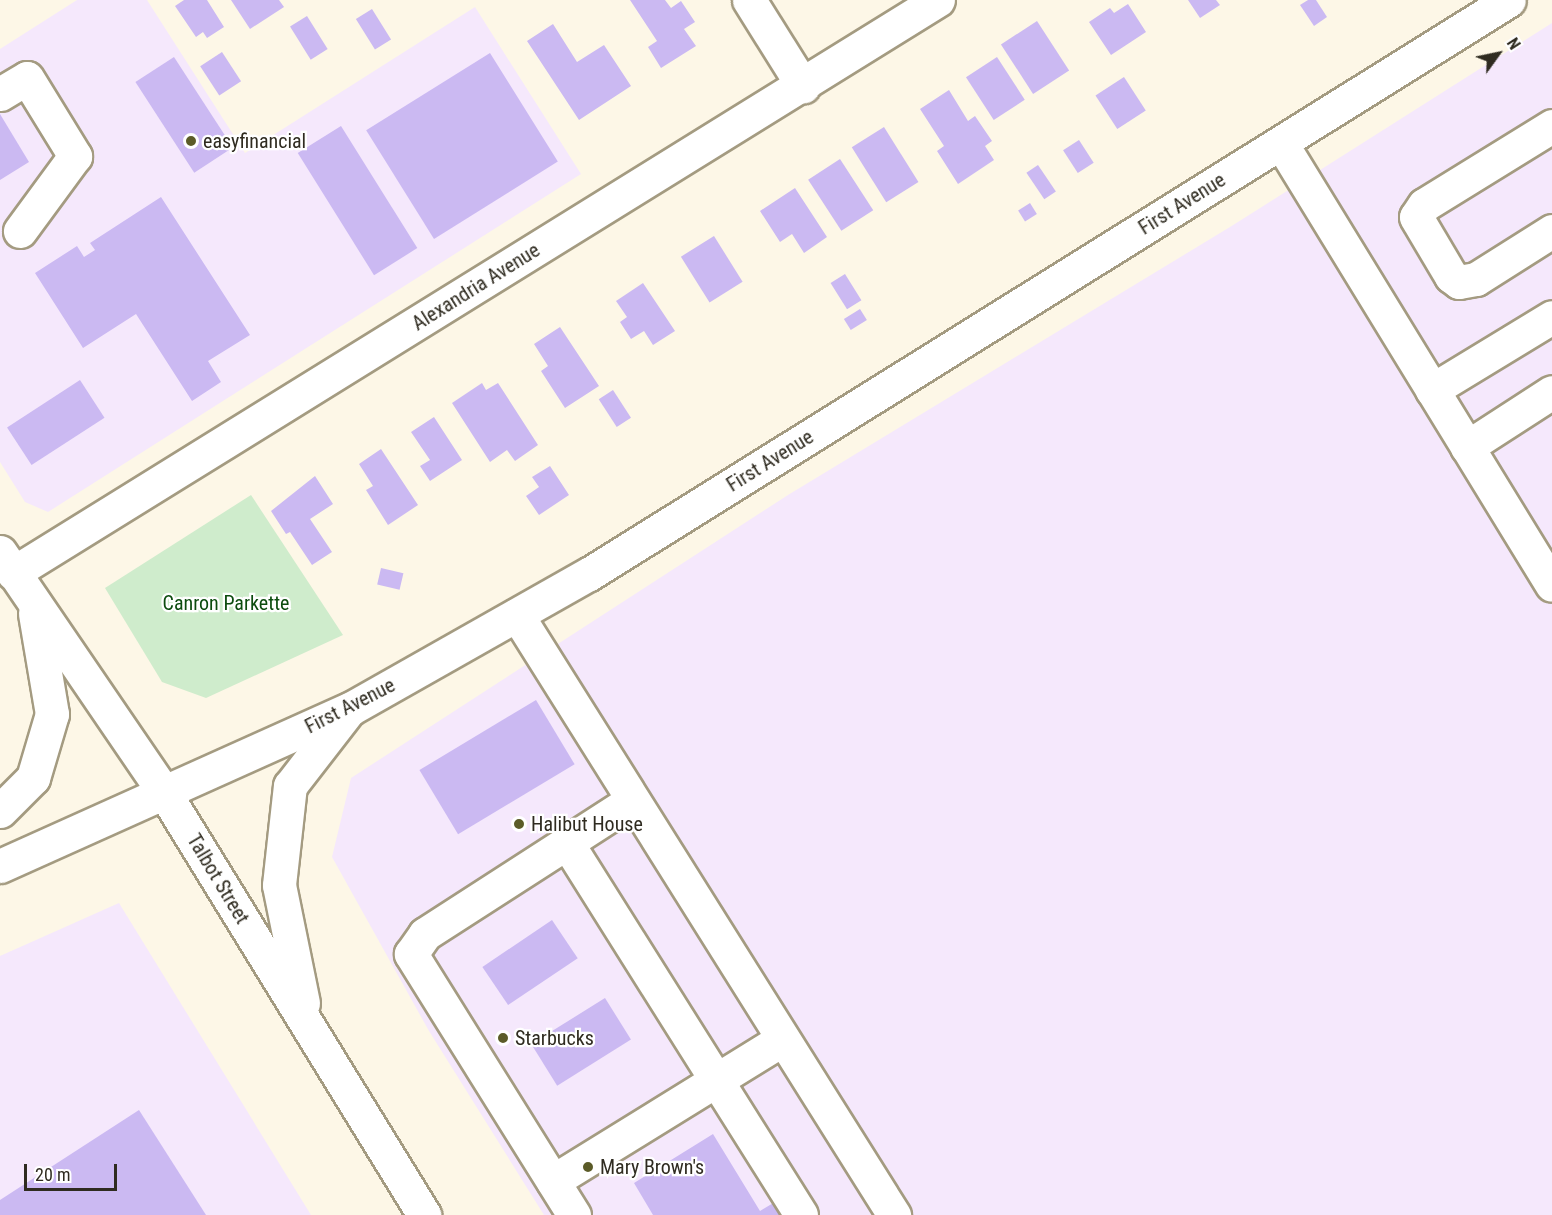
<!DOCTYPE html>
<html>
<head>
<meta charset="utf-8">
<style>
  body { margin:0 }
  #map { position:relative; width:1552px; height:1215px; overflow:hidden; background:#fdf7e7; font-family:"Roboto Condensed",sans-serif }
  div>[style] { position:absolute }
  .commercial>* { inset:0; background:#f5e8fc }
  .green>* { inset:0; background:#cfeccc }
  .building>* { inset:0; background:#cbb9f2; transform-origin:0 0 }
  .roads { filter:drop-shadow(2px 0 #a49b81) drop-shadow(-2px 0 #a49b81) drop-shadow(0 2px #a49b81) drop-shadow(0 -2px #a49b81) }
  .minor>* { height:33px; margin:-16.5px; padding:0 16.5px; transform-origin:16.5px; border-radius:16.5px; background:#fff }
  .major>* { height:33px; margin:-16.5px; padding:0 16.5px; transform-origin:16.5px; border-radius:16.5px; background:#fff }
  .dots>* { width:16px; height:16px; translate:-50% -50%; box-sizing:border-box; border:3px solid #fff; border-radius:50% }
  span { translate:-50% -50%; white-space:nowrap; text-align:center; line-height:1.15; -webkit-text-stroke:4.5px #fff; paint-order:stroke }
  .poi-label { font-size:20px; color:#2f2b20 }
  .left { translate:0 -50%; text-align:left }
  .street-label { font-size:20px; color:#2f2b20 }
  .park-label { font-size:20px; color:#0c4c0e }
  .north { position:absolute; left:1468px; top:24px; width:60px; height:60px; -webkit-text-stroke:4px #fff; paint-order:stroke; rotate:57deg; font-size:16px; font-weight:700; line-height:24px; text-align:center; color:#2f2b20 }
  .north::after { content:''; display:block; margin:auto; width:21px; height:27px; background:#2f2b20; clip-path:polygon(50% 0,100% 100%,50% 72%,0 100%) }
  .scale { position:absolute; left:24px; top:1164px; width:93px; height:27px; box-sizing:border-box; border:3px solid #2f2b20; border-top:0; padding-left:8px; font-size:18px; line-height:21px; white-space:nowrap; color:#2f2b20; -webkit-text-stroke:4px #fff; paint-order:stroke }
</style>
</head>
<body>
<div id="map">
  <div class="commercial">
    <div style="clip-path:polygon(77px 0,147px 0,245px 153px,475px 7px,581px 174px,48px 512px,25px 502px,0 462px,0 49px)"></div>
    <div style="clip-path:polygon(1552px 23px,1552px 1215px,544px 1215px,429px 1031px,332px 857px,351px 778px,788px 495px,1230px 227px)"></div>
    <div style="clip-path:polygon(119px 903px,311px 1215px,0 1215px,0 956px)"></div>
  </div>
  <div class="green">
    <div style="clip-path:polygon(251px 495px,343px 635px,206px 698px,162px 682px,105px 588px)"></div>
  </div>
  <div class="building">
    <div style="clip-path:polygon(184px 0,207px 0,224px 27px,207px 38px,203px 32px,196px 37px,175px 6px)"></div>
    <div style="clip-path:polygon(231px 0,279px 0,284px 7px,250px 29px)"></div>
    <div style="clip-path:polygon(630px 0,665px 0,671px 8px,681px 1px,695px 22px,684px 29px,696px 46px,661px 68px,648px 47px,657px 41px)"></div>
    <div style="clip-path:polygon(1188px 0,1216px 0,1220px 5px,1200px 18px)"></div>
    <div style="clip-path:polygon(1308px 0,1316px 0,1327px 17px,1314px 26px,1300px 5px)"></div>
    <div style="clip-path:polygon(1128px 4px,1146px 32px,1111px 55px,1089px 22px,1110px 8px,1114px 13px)"></div>
    <div style="left:372px;top:9px;width:36px;height:19px;rotate:58deg"></div>
    <div style="left:307px;top:16px;width:39px;height:20px;rotate:58deg"></div>
    <div style="left:1037px;top:21px;width:59px;height:43px;rotate:57deg"></div>
    <div style="clip-path:polygon(553px 24px,577px 62px,604px 45px,631px 86px,579px 120px,527px 41px)"></div>
    <div style="left:222px;top:52px;width:35px;height:26px;rotate:57deg"></div>
    <div style="left:490px;top:53px;width:128px;height:146px;rotate:58deg"></div>
    <div style="left:174px;top:57px;width:108px;height:46px;rotate:57deg"></div>
    <div style="left:997px;top:57px;width:51px;height:37px;rotate:57deg"></div>
    <div style="left:1124px;top:77px;width:40px;height:34px;rotate:57deg"></div>
    <div style="clip-path:polygon(949px 90px,968px 121px,975px 116px,992px 141px,985px 146px,994px 160px,958px 184px,937px 151px,944px 146px,920px 109px)"></div>
    <div style="clip-path:polygon(0 114px,29px 162px,0 180px)"></div>
    <div style="left:341px;top:126px;width:144px;height:51px;rotate:58deg"></div>
    <div style="left:884px;top:127px;width:65px;height:38px;rotate:58deg"></div>
    <div style="left:1079px;top:140px;width:27px;height:19px;rotate:57deg"></div>
    <div style="left:840px;top:159px;width:61px;height:38px;rotate:57deg"></div>
    <div style="left:1038px;top:165px;width:32px;height:14px;rotate:56deg"></div>
    <div style="clip-path:polygon(795px 188px,827px 237px,804px 253px,792px 234px,780px 242px,760px 211px)"></div>
    <div style="clip-path:polygon(161px 197px,250px 335px,208px 361px,221px 382px,192px 401px,136px 314px,83px 348px,35px 273px,77px 246px,84px 257px,95px 250px,90px 243px)"></div>
    <div style="left:1030px;top:203px;width:13px;height:14px;rotate:58deg"></div>
    <div style="left:714px;top:236px;width:54px;height:39px;rotate:58deg"></div>
    <div style="left:845px;top:274px;width:31px;height:17px;rotate:58deg"></div>
    <div style="clip-path:polygon(643px 283px,675px 331px,653px 345px,644px 331px,631px 339px,620px 322px,627px 317px,616px 301px)"></div>
    <div style="left:860px;top:309px;width:13px;height:19px;rotate:58deg"></div>
    <div style="clip-path:polygon(560px 327px,599px 386px,565px 408px,541px 371px,548px 366px,534px 344px)"></div>
    <div style="left:80px;top:380px;width:45px;height:87px;rotate:57deg"></div>
    <div style="clip-path:polygon(482px 383px,486px 390px,498px 383px,538px 445px,515px 461px,507px 450px,490px 462px,452px 403px)"></div>
    <div style="left:613px;top:390px;width:33px;height:17px;rotate:57deg"></div>
    <div style="clip-path:polygon(434px 417px,462px 460px,430px 481px,420px 466px,430px 460px,411px 432px)"></div>
    <div style="clip-path:polygon(381px 449px,418px 505px,388px 525px,366px 490px,373px 486px,359px 464px)"></div>
    <div style="clip-path:polygon(550px 466px,569px 495px,539px 515px,526px 496px,539px 487px,532px 477px)"></div>
    <div style="clip-path:polygon(315px 476px,333px 504px,310px 519px,332px 552px,312px 565px,290px 532px,286px 534px,271px 511px)"></div>
    <div style="left:381px;top:568px;width:23px;height:17px;rotate:13deg"></div>
    <div style="left:536px;top:700px;width:75px;height:136px;rotate:59deg"></div>
    <div style="left:552px;top:920px;width:46px;height:84px;rotate:56deg"></div>
    <div style="left:605px;top:998px;width:49px;height:87px;rotate:58deg"></div>
    <div style="clip-path:polygon(139px 1110px,206px 1215px,0 1215px,0 1200px)"></div>
    <div style="clip-path:polygon(713px 1134px,760px 1211px,775px 1202px,784px 1215px,653px 1215px,634px 1183px)"></div>
  </div>
  <div class="roads">
    <div class="minor">
      <div style="left:749px;top:0;width:102px;rotate:57.9deg"></div>
      <div style="left:0;top:94px;width:31px;rotate:-31deg"></div>
      <div style="left:27px;top:78px;width:92px;rotate:58.4deg"></div>
      <div style="left:75px;top:156px;width:93px;rotate:126.3deg"></div>
      <div style="left:1552px;top:126px;width:150px;rotate:148.3deg"></div>
      <div style="left:1424px;top:205px;width:14px;rotate:124deg"></div>
      <div style="left:1416px;top:217px;width:69px;rotate:59.3deg"></div>
      <div style="left:1451px;top:276px;width:10px;rotate:37deg"></div>
      <div style="left:1459px;top:282px;width:17px;rotate:-10deg"></div>
      <div style="left:1476px;top:279px;width:90px;rotate:-32.3deg"></div>
      <div style="left:1281px;top:143px;width:518px;rotate:58.49deg"></div>
      <div style="left:1432px;top:390px;width:140px;rotate:-31.3deg"></div>
      <div style="left:1467px;top:447px;width:101px;rotate:-32.9deg"></div>
      <div style="left:13px;top:573px;width:1088px;rotate:-31.78deg"></div>
      <div style="left:517px;top:615px;width:709px;rotate:57.86deg"></div>
      <div style="left:567px;top:843px;width:439px;rotate:57.8deg"></div>
      <div style="left:553px;top:1181px;width:270px;rotate:-31.7deg"></div>
      <div style="left:574px;top:1215px;width:308px;rotate:-122deg"></div>
      <div style="left:411px;top:954px;width:24px;rotate:-55deg"></div>
      <div style="left:425px;top:934px;width:247px;rotate:-32.8deg"></div>
    </div>
    <div class="major">
      <div style="left:0;top:552px;width:291px;rotate:55.7deg"></div>
      <div style="left:164px;top:792px;width:497px;rotate:58.4deg"></div>
      <div style="left:0;top:811px;width:47px;rotate:-45deg"></div>
      <div style="left:33px;top:778px;width:67px;rotate:-73.5deg"></div>
      <div style="left:52px;top:714px;width:102px;rotate:-99.6deg"></div>
      <div style="left:0;top:866px;width:384px;rotate:-24.2deg"></div>
      <div style="left:350px;top:709px;width:274px;rotate:-29.5deg"></div>
      <div style="left:589px;top:574px;width:1084px;rotate:-31.96deg"></div>
      <div style="left:303px;top:1003px;width:120px;rotate:-101.5deg"></div>
      <div style="left:279px;top:885px;width:100px;rotate:-83.7deg"></div>
      <div style="left:290px;top:786px;width:95px;rotate:-52.3deg"></div>
    </div>
  </div>
  <div class="dots">
    <div style="left:191px;top:141px;background:#5b5b28"></div>
    <div style="left:519px;top:824px;background:#5b5b28"></div>
    <div style="left:503px;top:1038px;background:#5b5b28"></div>
    <div style="left:588px;top:1167px;background:#5b5b28"></div>
  </div>
  <div class="poi-label">
    <span class="left" style="left:203px;top:141px">easyfinancial</span>
    <span class="left" style="left:531px;top:824px">Halibut House</span>
    <span class="left" style="left:515px;top:1038px">Starbucks</span>
    <span class="left" style="left:600px;top:1167px">Mary Brown's</span>
  </div>
  <div class="street-label">
    <span style="left:1182px;top:204px;rotate:-32deg">First Avenue</span>
    <span style="left:476px;top:287px;rotate:-32deg">Alexandria Avenue</span>
    <span style="left:770px;top:461px;rotate:-32deg">First Avenue</span>
    <span style="left:350px;top:706px;rotate:-27deg">First Avenue</span>
    <span style="left:218px;top:879px;rotate:59deg">Talbot Street</span>
  </div>
  <div class="park-label">
    <span style="left:226px;top:603px">Canron Parkette</span>
  </div>
  <div class="north">N</div>
  <div class="scale">20 m</div>
</div>
</body>
</html>
